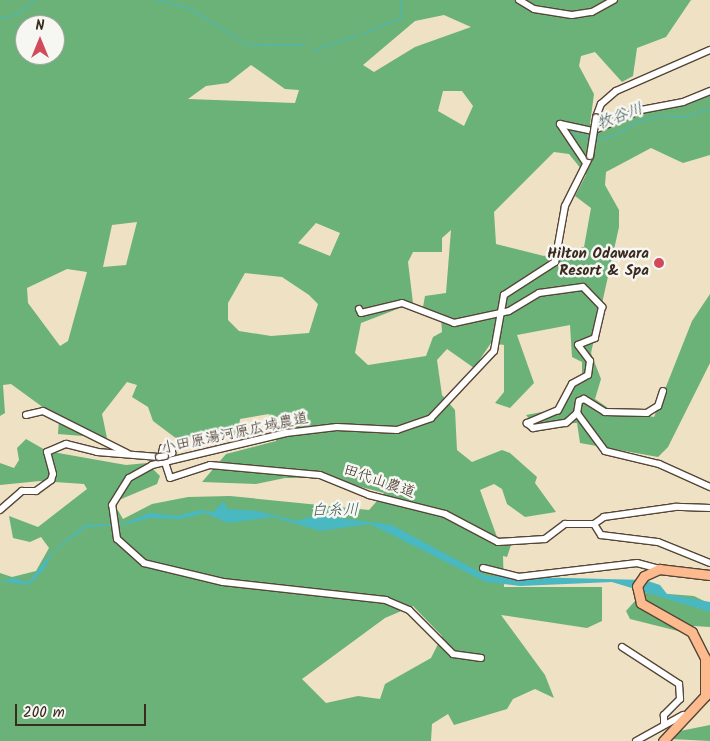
<!DOCTYPE html>
<html>
<head>
<meta charset="utf-8">
<style>
  body { margin:0 }
  #map { position:relative; width:710px; height:741px; overflow:hidden; background:#efe1c4; font-family:Kalam,"Klee One",sans-serif }
  div>[style] { position:absolute }
  .forest>* { inset:0; background:#6ab278 }
  .water>* { inset:0; background:#49b8c0 }
  .stream>* { height:1px; margin:-0.5px; padding:0 0.5px; transform-origin:0.5px; border-radius:0.5px; background:#49b8c0 }
  .roads { filter:drop-shadow(1px 0 #564537) drop-shadow(-1px 0 #564537) drop-shadow(0 1px #564537) drop-shadow(0 -1px #564537) }
  .minor>* { height:6px; margin:-3px; padding:0 3px; transform-origin:3px; border-radius:3px; background:#fff }
  .major>* { height:9px; margin:-4.5px; padding:0 4.5px; transform-origin:4.5px; border-radius:4.5px; background:#fcba8e }
  .bridges { filter:drop-shadow(1px 0 #564537) drop-shadow(-1px 0 #564537) drop-shadow(0 1px #564537) drop-shadow(0 -1px #564537) }
  .minor-bridge>* { height:6px; margin:-3px; padding:0 3px; transform-origin:3px; border-radius:3px; background:#fff }
  .dots>* { width:14px; height:14px; translate:-50% -50%; box-sizing:border-box; border:2px solid #f6f6f2; border-radius:50% }
  span { translate:-50% -50%; white-space:nowrap; text-align:center; line-height:1.15; -webkit-text-stroke:5px #f6f6f2; paint-order:stroke }
  .poi-label { font-size:15px; color:#3b2a1e; font-weight:700 }
  .right { translate:-100% -50%; text-align:right }
  .street-label { font-size:15px; color:#3b2a1e }
  .water-label { font-size:16px; color:#405c57; font-style:italic }
  .north { position:absolute; left:15px; top:15px; width:50px; height:50px; box-sizing:border-box; background:#f6f6f2; border:1px solid #aba49d; border-radius:50%; rotate:0deg; font-size:14px; font-weight:700; line-height:20px; text-align:center; color:#3b2a1e }
  .north::after { content:''; display:block; margin:auto; width:18px; height:22px; background:#d1495b; clip-path:polygon(50% 0,100% 100%,50% 72%,0 100%) }
  .scale { position:absolute; left:15px; top:704px; width:131px; height:22px; box-sizing:border-box; border:2px solid #3b2a1e; border-top:0; padding-left:6px; font-size:15px; line-height:18px; white-space:nowrap; color:#3b2a1e; -webkit-text-stroke:4px #f6f6f2; paint-order:stroke }
</style>
</head>
<body>
<div id="map">
  <div class="forest">
    <div style="clip-path:polygon(evenodd,0 0,691px 0,666px 37px,637px 48px,633px 76px,622px 82px,595px 52px,581px 56px,579px 66px,594px 94px,590px 124px,692px 103px,710px 86px,710px 155px,683px 163px,651px 148px,606px 172px,605px 185px,619px 210px,619px 227px,591px 353px,601px 379px,595px 399px,608px 408px,654px 417px,692px 321px,710px 294px,710px 363px,668px 447px,658px 457px,580px 443px,577px 423px,533px 424px,526px 415px,563px 408px,582px 375px,582px 362px,572px 357px,570px 325px,517px 335px,534px 383px,510px 408px,495px 403px,504px 392px,504px 345px,491px 343px,474px 368px,447px 349px,437px 360px,442px 395px,455px 410px,457px 450px,472px 462px,502px 450px,510px 453px,537px 477px,535px 483px,556px 512px,525px 517px,507px 504px,502px 489px,494px 484px,480px 490px,497px 537px,513px 539px,507px 557px,503px 556px,504px 587px,602px 587px,602px 621px,587px 628px,501px 615px,545px 675px,554px 698px,535px 689px,513px 699px,507px 709px,454px 725px,448px 714px,432px 724px,431px 741px,0 741px,0 573px,12px 577px,36px 571px,49px 548px,41px 537px,30px 542px,13px 538px,9px 516px,38px 527px,87px 489px,84px 484px,40px 481px,0 485px,0 463px,14px 468px,19px 460px,17px 448px,26px 439px,47px 451px,126px 465px,147px 463px,160px 476px,157px 484px,119px 500px,116px 507px,123px 519px,152px 504px,188px 497px,230px 496px,369px 510px,384px 493px,327px 478px,285px 478px,256px 484px,202px 482px,226px 454px,276px 441px,269px 414px,240px 419px,238px 436px,205px 434px,177px 439px,153px 421px,148px 407px,132px 397px,137px 385px,127px 382px,102px 414px,107px 438px,58px 434px,59px 419px,11px 384px,3px 385px,5px 413px,0 416px,0 0,444px 15px,471px 27px,415px 47px,374px 72px,363px 65px,415px 21px,444px 15px,0 0,25px 25px,55px 25px,55px 55px,25px 55px,25px 25px,0 0,251px 65px,285px 89px,299px 90px,295px 103px,188px 99px,206px 86px,228px 83px,251px 65px,0 0,443px 91px,462px 91px,473px 106px,464px 126px,438px 111px,443px 91px,0 0,554px 152px,569px 154px,586px 175px,575px 196px,591px 208px,584px 247px,544px 256px,496px 244px,494px 212px,554px 152px,0 0,137px 222px,126px 265px,103px 267px,112px 225px,137px 222px,0 0,316px 223px,340px 233px,330px 256px,298px 243px,316px 223px,0 0,451px 230px,446px 293px,425px 296px,423px 307px,441px 317px,442px 332px,433px 337px,426px 356px,368px 365px,355px 353px,361px 323px,413px 303px,408px 262px,413px 252px,442px 252px,442px 238px,451px 230px,0 0,67px 269px,87px 272px,68px 341px,60px 346px,28px 303px,27px 288px,67px 269px,0 0,245px 273px,282px 277px,309px 295px,318px 304px,309px 333px,271px 336px,239px 331px,228px 320px,228px 303px,245px 273px,0 0,413px 606px,442px 636px,431px 658px,385px 684px,380px 699px,358px 696px,326px 703px,302px 679px,385px 618px,413px 606px)"></div>
    <div style="clip-path:polygon(643px 592px,694px 596px,710px 604px,710px 627px,694px 626px,682px 632px,630px 619px,626px 611px)"></div>
    <div style="clip-path:polygon(710px 725px,710px 741px,671px 739px,675px 732px)"></div>
  </div>
  <div class="water">
    <div style="clip-path:polygon(224px 501px,227px 509px,257px 511px,297px 521px,325px 512px,325px 516px,392px 525px,487px 576px,645px 580px,660px 585px,667px 594px,710px 602px,710px 612px,612px 582px,520px 586px,486px 582px,370px 524px,320px 531px,273px 517px,228px 523px,205px 513px,180px 519px,150px 518px,123px 525px,86px 527px,52px 553px,45px 568px,29px 585px,0 581px,15px 578px,28px 583px,52px 552px,85px 525px,122px 524px,150px 513px,177px 516px,200px 510px,213px 512px)"></div>
  </div>
  <div class="stream">
    <div style="left:157px;top:0;width:33px;rotate:14deg"></div>
    <div style="left:189px;top:8px;width:67px;rotate:32.3deg"></div>
    <div style="left:246px;top:44px;width:59px;rotate:1deg"></div>
    <div style="left:0;top:17px;width:15px;rotate:-8deg"></div>
    <div style="left:15px;top:15px;width:24px;rotate:-38deg"></div>
    <div style="left:363px;top:33px;width:40px;rotate:-22deg"></div>
    <div style="left:400px;top:18px;width:18px;rotate:-87deg"></div>
    <div style="left:313px;top:50px;width:47px;rotate:-18.4deg"></div>
    <div style="left:569px;top:132px;width:23px;rotate:18deg"></div>
    <div style="left:595px;top:139px;width:17px;rotate:-10deg"></div>
    <div style="left:612px;top:136px;width:30px;rotate:-30deg"></div>
    <div style="left:638px;top:121px;width:25px;rotate:-14deg"></div>
    <div style="left:662px;top:115px;width:20px;rotate:6deg"></div>
    <div style="left:682px;top:117px;width:29px;rotate:-18deg"></div>
  </div>
  <div class="roads">
    <div class="minor">
      <div style="left:519px;top:0;width:17px;rotate:31deg"></div>
      <div style="left:534px;top:9px;width:38px;rotate:9deg"></div>
      <div style="left:572px;top:15px;width:20px;rotate:-9deg"></div>
      <div style="left:592px;top:12px;width:25px;rotate:-29deg"></div>
      <div style="left:596px;top:117px;width:14px;rotate:-69deg"></div>
      <div style="left:601px;top:104px;width:20px;rotate:-41deg"></div>
      <div style="left:616px;top:91px;width:103px;rotate:-23.6deg"></div>
      <div style="left:560px;top:124px;width:33px;rotate:12deg"></div>
      <div style="left:592px;top:131px;width:53px;rotate:-23.2deg"></div>
      <div style="left:641px;top:110px;width:43px;rotate:-10.8deg"></div>
      <div style="left:683px;top:102px;width:29px;rotate:-22deg"></div>
      <div style="left:560px;top:124px;width:47px;rotate:56.3deg"></div>
      <div style="left:359px;top:309px;width:4px;rotate:63deg"></div>
      <div style="left:361px;top:313px;width:42px;rotate:-13.7deg"></div>
      <div style="left:402px;top:303px;width:56px;rotate:21deg"></div>
      <div style="left:454px;top:323px;width:56px;rotate:-12.3deg"></div>
      <div style="left:509px;top:311px;width:35px;rotate:-31deg"></div>
      <div style="left:539px;top:293px;width:44px;rotate:-7.8deg"></div>
      <div style="left:583px;top:287px;width:28px;rotate:46deg"></div>
      <div style="left:602px;top:307px;width:32px;rotate:103deg"></div>
      <div style="left:595px;top:338px;width:18px;rotate:158deg"></div>
      <div style="left:578px;top:345px;width:20px;rotate:53deg"></div>
      <div style="left:590px;top:361px;width:14px;rotate:98deg"></div>
      <div style="left:588px;top:375px;width:18px;rotate:151deg"></div>
      <div style="left:572px;top:384px;width:30px;rotate:118deg"></div>
      <div style="left:558px;top:410px;width:34px;rotate:157deg"></div>
      <div style="left:527px;top:423px;width:8px;rotate:40deg"></div>
      <div style="left:533px;top:428px;width:33px;rotate:-9deg"></div>
      <div style="left:566px;top:423px;width:15px;rotate:-42deg"></div>
      <div style="left:663px;top:391px;width:16px;rotate:108deg"></div>
      <div style="left:658px;top:406px;width:13px;rotate:148deg"></div>
      <div style="left:647px;top:413px;width:42px;rotate:-178.6deg"></div>
      <div style="left:605px;top:412px;width:25px;rotate:-148deg"></div>
      <div style="left:584px;top:399px;width:5px;rotate:158deg"></div>
      <div style="left:579px;top:401px;width:12px;rotate:99deg"></div>
      <div style="left:577px;top:413px;width:47px;rotate:53.6deg"></div>
      <div style="left:605px;top:451px;width:56px;rotate:13.5deg"></div>
      <div style="left:659px;top:464px;width:56px;rotate:24.3deg"></div>
      <div style="left:26px;top:415px;width:17px;rotate:-13deg"></div>
      <div style="left:43px;top:411px;width:94px;rotate:26.6deg"></div>
      <div style="left:165px;top:456px;width:8px;rotate:-23deg"></div>
      <div style="left:172px;top:453px;width:6px;rotate:-90deg"></div>
      <div style="left:172px;top:447px;width:9px;rotate:174deg"></div>
      <div style="left:163px;top:448px;width:5px;rotate:101deg"></div>
      <div style="left:162px;top:453px;width:26px;rotate:72deg"></div>
      <div style="left:170px;top:478px;width:42px;rotate:-18deg"></div>
      <div style="left:210px;top:465px;width:110px;rotate:5.2deg"></div>
      <div style="left:320px;top:475px;width:53px;rotate:22.2deg"></div>
      <div style="left:369px;top:495px;width:78px;rotate:14deg"></div>
      <div style="left:445px;top:514px;width:60px;rotate:27.8deg"></div>
      <div style="left:498px;top:542px;width:47px;rotate:-3.7deg"></div>
      <div style="left:545px;top:539px;width:25px;rotate:-37deg"></div>
      <div style="left:565px;top:524px;width:29px"></div>
      <div style="left:710px;top:508px;width:35px;rotate:-178deg"></div>
      <div style="left:675px;top:507px;width:72px;rotate:172deg"></div>
      <div style="left:604px;top:517px;width:12px;rotate:145deg"></div>
      <div style="left:594px;top:524px;width:13px;rotate:58deg"></div>
      <div style="left:601px;top:535px;width:57px;rotate:7deg"></div>
      <div style="left:658px;top:542px;width:56px;rotate:22deg"></div>
      <div style="left:0;top:510px;width:29px;rotate:-41deg"></div>
      <div style="left:22px;top:491px;width:14px"></div>
      <div style="left:36px;top:491px;width:19px;rotate:-36deg"></div>
      <div style="left:51px;top:480px;width:6px;rotate:-72deg"></div>
      <div style="left:53px;top:474px;width:23px;rotate:-105deg"></div>
      <div style="left:47px;top:452px;width:21px;rotate:-23deg"></div>
      <div style="left:66px;top:444px;width:32px;rotate:14deg"></div>
      <div style="left:97px;top:452px;width:62px;rotate:4.6deg"></div>
      <div style="left:483px;top:568px;width:36px;rotate:14deg"></div>
      <div style="left:518px;top:577px;width:120px;rotate:-6.7deg"></div>
      <div style="left:637px;top:563px;width:23px;rotate:15deg"></div>
      <div style="left:622px;top:647px;width:68px;rotate:33deg"></div>
      <div style="left:679px;top:684px;width:15px;rotate:86deg"></div>
      <div style="left:680px;top:699px;width:23px;rotate:135deg"></div>
      <div style="left:664px;top:715px;width:10px;rotate:90deg"></div>
      <div style="left:481px;top:658px;width:28px;rotate:-172deg"></div>
      <div style="left:453px;top:654px;width:62px;rotate:-135deg"></div>
      <div style="left:409px;top:610px;width:25px;rotate:-157deg"></div>
      <div style="left:386px;top:600px;width:164px;rotate:-173.7deg"></div>
      <div style="left:223px;top:582px;width:81px;rotate:-166.5deg"></div>
      <div style="left:144px;top:563px;width:36px;rotate:-138deg"></div>
      <div style="left:117px;top:539px;width:34px;rotate:-98deg"></div>
      <div style="left:112px;top:505px;width:32px;rotate:-58deg"></div>
      <div style="left:129px;top:478px;width:26px;rotate:-29deg"></div>
      <div style="left:152px;top:465px;width:138px;rotate:-13.4deg"></div>
      <div style="left:286px;top:433px;width:51px;rotate:-6.7deg"></div>
      <div style="left:337px;top:427px;width:60px;rotate:2.9deg"></div>
      <div style="left:397px;top:430px;width:36px;rotate:-19deg"></div>
      <div style="left:431px;top:418px;width:92px;rotate:-46.8deg"></div>
      <div style="left:494px;top:351px;width:57px;rotate:-79.9deg"></div>
      <div style="left:504px;top:295px;width:61px;rotate:-32.9deg"></div>
      <div style="left:555px;top:262px;width:57px;rotate:-79.9deg"></div>
      <div style="left:565px;top:206px;width:56px;rotate:-63.4deg"></div>
      <div style="left:636px;top:741px;width:54px;rotate:-29deg"></div>
    </div>
    <div class="major">
      <div style="left:663px;top:741px;width:62px;rotate:-47deg"></div>
      <div style="left:705px;top:696px;width:38px;rotate:-90deg"></div>
      <div style="left:705px;top:658px;width:29px;rotate:-117deg"></div>
      <div style="left:692px;top:632px;width:59px;rotate:-150.4deg"></div>
      <div style="left:641px;top:603px;width:17px;rotate:-103deg"></div>
      <div style="left:637px;top:586px;width:12px;rotate:-55deg"></div>
      <div style="left:644px;top:576px;width:17px;rotate:-25deg"></div>
      <div style="left:659px;top:569px;width:51px;rotate:6.7deg"></div>
    </div>
  </div>
  <div class="bridges">
    <div class="minor-bridge">
      <div style="left:590px;top:156px;width:39px;rotate:-81deg"></div>
      <div style="left:159px;top:457px;width:6px;rotate:-9deg"></div>
    </div>
  </div>
  <div class="dots">
    <div style="left:659px;top:263px;background:#d1495b"></div>
  </div>
  <div class="poi-label">
    <span class="right" style="left:649px;top:263px">Hilton Odawara<br>Resort &amp; Spa</span>
  </div>
  <div class="street-label">
    <span style="left:235px;top:434px;rotate:-12deg">小田原湯河原広域農道</span>
    <span style="left:379px;top:482px;rotate:19deg">田代山農道</span>
  </div>
  <div class="water-label">
    <span style="left:620px;top:117px;rotate:-20deg">牧谷川</span>
    <span style="left:335px;top:511px;rotate:-1deg">白糸川</span>
  </div>
  <div class="north">N</div>
  <div class="scale">200 m</div>
</div>
</body>
</html>
